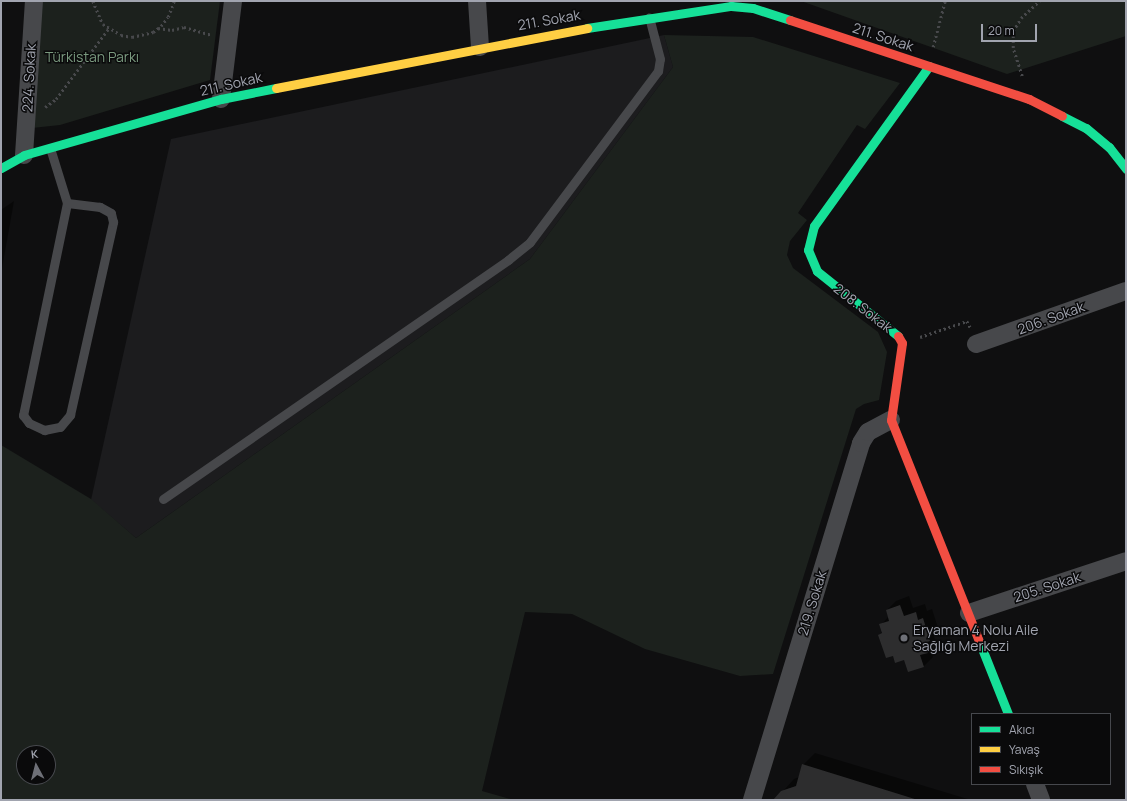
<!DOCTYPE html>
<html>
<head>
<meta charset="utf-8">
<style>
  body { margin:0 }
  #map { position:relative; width:1127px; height:801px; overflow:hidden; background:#0f0f10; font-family:Manrope,sans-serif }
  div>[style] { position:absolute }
  .built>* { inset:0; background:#1c1c1e }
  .green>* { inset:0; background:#1c211d }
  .shadow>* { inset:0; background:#0007 }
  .building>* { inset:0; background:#2d2d2e }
  .path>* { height:2.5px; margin-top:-1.25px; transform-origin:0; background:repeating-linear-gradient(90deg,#48494c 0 2px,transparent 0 5px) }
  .lane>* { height:9px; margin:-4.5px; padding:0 4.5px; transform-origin:4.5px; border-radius:4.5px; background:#47484b }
  .street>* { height:18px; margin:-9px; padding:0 9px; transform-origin:9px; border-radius:9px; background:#47484b }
  .fast>* { height:9px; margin:-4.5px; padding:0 4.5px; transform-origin:4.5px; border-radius:4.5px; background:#16e098 }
  .slow>* { height:9px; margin:-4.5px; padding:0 4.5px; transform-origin:4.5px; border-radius:4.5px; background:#ffcf43 }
  .jam>* { height:9px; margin:-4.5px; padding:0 4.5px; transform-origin:4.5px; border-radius:4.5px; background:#f24e42 }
  .dots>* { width:11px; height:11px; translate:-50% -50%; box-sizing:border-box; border:2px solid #0a0a0b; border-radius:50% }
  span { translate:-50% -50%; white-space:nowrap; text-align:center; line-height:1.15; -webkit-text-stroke:3px #0a0a0b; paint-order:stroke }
  .street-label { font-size:14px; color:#a1a4af }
  .park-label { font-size:14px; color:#7a997f }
  .poi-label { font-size:14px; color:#a1a4af }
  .left { translate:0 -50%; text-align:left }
  .frame { position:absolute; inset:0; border:2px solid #a1a4af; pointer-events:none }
  .legend { position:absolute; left:971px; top:713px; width:140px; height:72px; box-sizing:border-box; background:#0a0a0b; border:1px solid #46484d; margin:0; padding:5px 7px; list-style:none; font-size:12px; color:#a1a4af }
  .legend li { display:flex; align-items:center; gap:8px; height:20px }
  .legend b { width:20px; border:1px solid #46484d }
  .north { position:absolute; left:16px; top:745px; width:40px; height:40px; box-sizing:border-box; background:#0a0a0b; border:1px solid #46484d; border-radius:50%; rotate:353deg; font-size:11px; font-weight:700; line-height:16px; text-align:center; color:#a1a4af }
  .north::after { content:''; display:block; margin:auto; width:14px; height:18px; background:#6e7077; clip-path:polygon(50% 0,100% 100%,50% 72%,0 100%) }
  .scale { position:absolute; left:981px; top:24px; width:56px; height:18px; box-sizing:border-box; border:2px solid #a1a4af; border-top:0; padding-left:5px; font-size:12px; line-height:14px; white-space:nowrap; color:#a1a4af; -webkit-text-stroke:3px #0a0a0b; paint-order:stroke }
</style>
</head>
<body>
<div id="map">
  <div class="built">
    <div style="clip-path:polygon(664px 35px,673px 67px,530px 259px,136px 538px,91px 500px,171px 139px)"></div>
  </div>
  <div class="green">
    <div style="clip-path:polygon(39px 1px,220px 1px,210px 80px,60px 125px,32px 128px)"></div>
    <div style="clip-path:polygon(801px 1px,1126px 1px,1126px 36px,1007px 74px)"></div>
    <div style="clip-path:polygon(evenodd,664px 35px,753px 37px,900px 83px,865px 129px,857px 125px,798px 213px,807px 220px,790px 241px,787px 255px,793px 268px,878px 332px,887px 352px,879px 400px,864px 404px,856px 409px,773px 674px,740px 676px,645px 649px,572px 614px,525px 612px,482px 791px,514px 800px,1px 800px,1px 445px,91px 499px,136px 538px,530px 259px,673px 67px,664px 35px,24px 753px,48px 753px,48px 777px,24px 777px,24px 753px)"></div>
  </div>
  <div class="shadow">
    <div style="clip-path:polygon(14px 201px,1px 274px,1px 210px)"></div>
    <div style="clip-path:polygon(909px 596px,913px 608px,925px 604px,927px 611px,932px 609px,939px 631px,934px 636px,936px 643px,930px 649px,933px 657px,923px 667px,905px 658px,879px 635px,883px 631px,881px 625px,889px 616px,887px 610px,896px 601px)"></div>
    <div style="clip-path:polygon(815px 753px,971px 800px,775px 800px,794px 779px,799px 777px,803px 765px)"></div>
  </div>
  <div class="building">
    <div style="clip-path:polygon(900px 605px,904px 616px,916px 612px,918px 620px,923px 618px,930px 641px,924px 643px,928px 653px,920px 655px,924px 667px,908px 672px,904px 660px,895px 663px,893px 656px,886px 658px,878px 635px,882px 633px,879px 624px,889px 621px,886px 610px)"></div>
    <div style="clip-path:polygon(802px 764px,918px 800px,773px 800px,781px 791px,796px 786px)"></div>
  </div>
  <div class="path">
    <div style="left:93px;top:1px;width:25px;rotate:67deg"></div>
    <div style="left:103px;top:24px;width:21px;rotate:31deg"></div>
    <div style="left:121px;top:35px;width:11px;rotate:10deg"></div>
    <div style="left:132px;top:37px;width:22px;rotate:-13deg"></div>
    <div style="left:153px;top:32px;width:10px;rotate:-37deg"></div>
    <div style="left:161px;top:26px;width:11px;rotate:-52deg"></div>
    <div style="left:168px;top:17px;width:17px;rotate:-69deg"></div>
    <div style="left:158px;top:28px;width:14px;rotate:8deg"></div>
    <div style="left:172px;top:30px;width:12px;rotate:-14deg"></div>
    <div style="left:184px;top:27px;width:29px;rotate:16deg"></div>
    <div style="left:933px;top:47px;width:48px;rotate:-75.4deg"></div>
    <div style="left:1022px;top:76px;width:29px;rotate:-108deg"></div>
    <div style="left:1013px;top:48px;width:17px;rotate:-90deg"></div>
    <div style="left:1013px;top:31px;width:15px;rotate:-58deg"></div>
    <div style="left:1021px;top:18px;width:25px;rotate:-43deg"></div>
    <div style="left:45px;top:107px;width:14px;rotate:-36deg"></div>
    <div style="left:56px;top:99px;width:89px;rotate:-53.3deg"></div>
    <div style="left:920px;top:337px;width:50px;rotate:-18.8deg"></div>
    <div style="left:967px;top:321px;width:7px;rotate:63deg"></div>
  </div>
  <div class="lane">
    <div style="left:50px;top:148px;width:58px;rotate:72.8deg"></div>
    <div style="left:67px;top:203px;width:217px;rotate:101.7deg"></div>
    <div style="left:23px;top:415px;width:10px;rotate:53deg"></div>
    <div style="left:29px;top:423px;width:17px;rotate:25deg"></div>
    <div style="left:44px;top:430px;width:16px;rotate:-11deg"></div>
    <div style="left:60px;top:427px;width:16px;rotate:-50deg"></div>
    <div style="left:70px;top:415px;width:198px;rotate:-77.4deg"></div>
    <div style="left:113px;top:222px;width:9px;rotate:-103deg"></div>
    <div style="left:111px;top:213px;width:13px;rotate:-151deg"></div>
    <div style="left:100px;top:207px;width:33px;rotate:-173deg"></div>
    <div style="left:163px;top:499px;width:420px;rotate:-34.7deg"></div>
    <div style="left:508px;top:260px;width:28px;rotate:-39deg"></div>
    <div style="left:530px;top:242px;width:214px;rotate:-53.2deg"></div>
    <div style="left:658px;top:71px;width:12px;rotate:-81deg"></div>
    <div style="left:660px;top:59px;width:43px;rotate:-104.7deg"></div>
  </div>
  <div class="street">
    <div style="left:477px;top:1px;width:46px;rotate:86.3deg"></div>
    <div style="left:221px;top:99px;width:99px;rotate:-83deg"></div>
    <div style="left:24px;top:155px;width:154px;rotate:-86.3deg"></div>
    <div style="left:976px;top:344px;width:159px;rotate:-19.5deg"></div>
    <div style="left:969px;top:613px;width:165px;rotate:-18.3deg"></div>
    <div style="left:1035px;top:784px;width:17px;rotate:69deg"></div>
    <div style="left:752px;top:800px;width:373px;rotate:-73deg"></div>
    <div style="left:861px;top:443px;width:13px;rotate:-58deg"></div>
    <div style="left:868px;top:432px;width:26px;rotate:-28deg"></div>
  </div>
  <div class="fast">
    <div style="left:587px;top:28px;width:146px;rotate:-8.7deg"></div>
    <div style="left:731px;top:6px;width:22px;rotate:5deg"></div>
    <div style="left:753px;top:8px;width:39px;rotate:18deg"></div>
    <div style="left:1062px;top:116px;width:27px;rotate:27deg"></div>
    <div style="left:1086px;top:128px;width:30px;rotate:40deg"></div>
    <div style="left:1109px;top:147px;width:28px;rotate:52deg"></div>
    <div style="left:1px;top:168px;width:26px;rotate:-29deg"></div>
    <div style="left:24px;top:155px;width:205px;rotate:-15.9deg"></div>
    <div style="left:221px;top:99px;width:56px;rotate:-11.3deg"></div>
    <div style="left:898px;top:336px;width:104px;rotate:-141.3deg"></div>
    <div style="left:817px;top:271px;width:23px;rotate:-113deg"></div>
    <div style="left:808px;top:250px;width:25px;rotate:-76deg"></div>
    <div style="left:814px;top:226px;width:197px;rotate:-54.3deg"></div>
    <div style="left:979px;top:641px;width:79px;rotate:68.3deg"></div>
  </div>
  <div class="slow">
    <div style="left:276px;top:88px;width:317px;rotate:-10.9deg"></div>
  </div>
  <div class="jam">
    <div style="left:790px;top:20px;width:252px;rotate:18.3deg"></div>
    <div style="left:1029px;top:99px;width:37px;rotate:27deg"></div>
    <div style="left:898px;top:336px;width:8px;rotate:60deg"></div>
    <div style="left:902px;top:343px;width:78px;rotate:98.1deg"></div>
    <div style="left:891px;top:420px;width:238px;rotate:68.3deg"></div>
  </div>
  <div class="dots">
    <div style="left:904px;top:638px;background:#6e7077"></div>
  </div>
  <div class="street-label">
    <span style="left:549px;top:20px;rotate:-10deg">211. Sokak</span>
    <span style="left:883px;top:37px;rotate:18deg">211. Sokak</span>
    <span style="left:29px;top:78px;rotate:-87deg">224. Sokak</span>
    <span style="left:231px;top:84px;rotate:-13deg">211. Sokak</span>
    <span style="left:863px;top:308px;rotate:38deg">208. Sokak</span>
    <span style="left:1051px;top:318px;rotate:-20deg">206. Sokak</span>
    <span style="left:1047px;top:587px;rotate:-18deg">205. Sokak</span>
    <span style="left:812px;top:603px;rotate:-73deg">219. Sokak</span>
  </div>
  <div class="park-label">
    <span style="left:92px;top:57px">Türkistan Parkı</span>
  </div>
  <div class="poi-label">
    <span class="left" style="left:913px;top:638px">Eryaman 4 Nolu Aile<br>Sağlığı Merkezi</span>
  </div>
  <div class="frame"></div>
  <ul class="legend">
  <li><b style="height:5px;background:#16e098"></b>Akıcı</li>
  <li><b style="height:5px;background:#ffcf43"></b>Yavaş</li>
  <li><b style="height:5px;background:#f24e42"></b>Sıkışık</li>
  </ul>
  <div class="north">K</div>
  <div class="scale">20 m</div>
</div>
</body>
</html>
